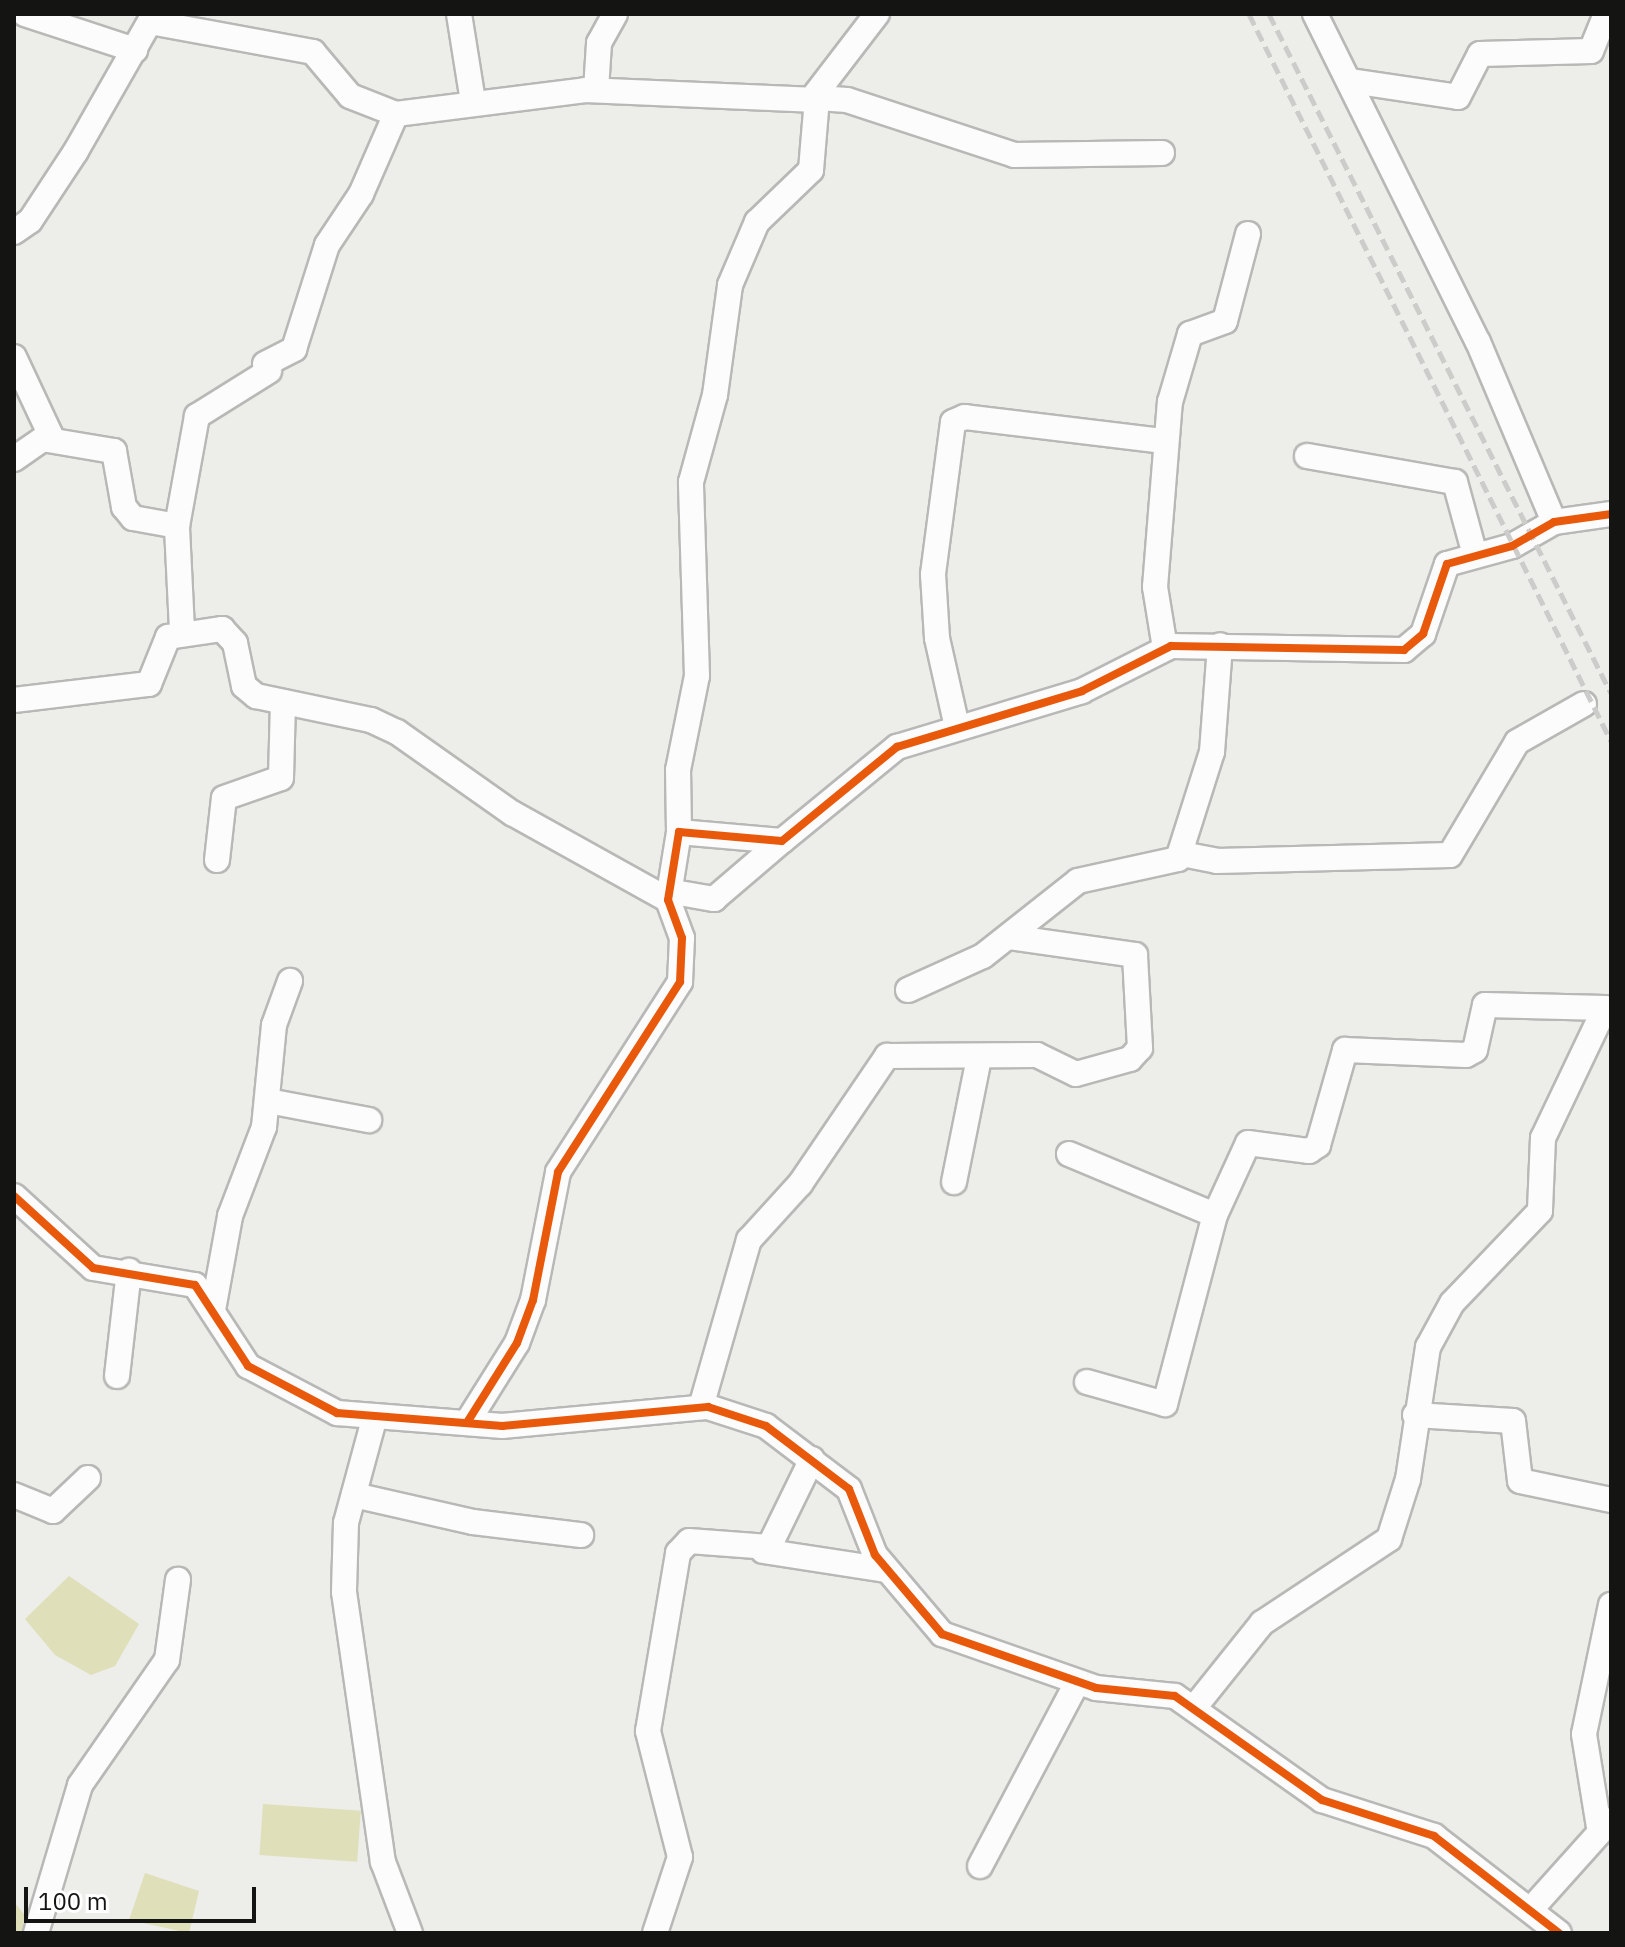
<!DOCTYPE html>
<html>
<head>
<meta charset="utf-8">
<style>
  body { margin:0 }
  #map { position:relative; width:1625px; height:1947px; overflow:hidden; background:#edede9; font-family:"IBM Plex Sans",sans-serif }
  div>[style] { position:absolute }
  .water>* { inset:0; background:#dfdfb9; transform-origin:0 0 }
  .roads { filter:drop-shadow(2px 0 #b8b8b6) drop-shadow(-2px 0 #b8b8b6) drop-shadow(0 2px #b8b8b6) drop-shadow(0 -2px #b8b8b6) }
  .minor>* { height:24px; margin:-12px; padding:0 12px; transform-origin:12px; border-radius:12px; background:#fcfcfc }
  .rail>* { height:5px; margin-top:-2.5px; transform-origin:0; background:repeating-linear-gradient(90deg,#cccccb 0 12px,transparent 0 18px) }
  .cycleway>* { height:8px; margin:-4px; padding:0 4px; transform-origin:4px; border-radius:4px; background:#e8590c }
  span { translate:-50% -50%; white-space:nowrap; text-align:center; line-height:1.15; -webkit-text-stroke:7px #fff; paint-order:stroke }
  .frame { position:absolute; inset:0; border:16px solid #141412; pointer-events:none }
  .scale { position:absolute; left:24px; top:1887px; width:232px; height:36px; box-sizing:border-box; border:4px solid #141412; border-top:0; padding-left:10px; font-size:24px; line-height:28px; white-space:nowrap; color:#141412; -webkit-text-stroke:6px #fff; paint-order:stroke }
</style>
</head>
<body>
<div id="map">
  <div class="water">
    <div style="clip-path:polygon(69px 1576px,139px 1624px,115px 1666px,91px 1675px,55px 1655px,25px 1619px)"></div>
    <div style="left:263px;top:1804px;width:98px;height:51px;rotate:4deg"></div>
    <div style="clip-path:polygon(145px 1873px,199px 1891px,189px 1933px,129px 1920px)"></div>
    <div style="clip-path:polygon(14px 1902px,25px 1915px,22px 1933px,14px 1933px)"></div>
  </div>
  <div class="roads">
    <div class="minor">
      <div style="left:25px;top:14px;width:116px;rotate:18.1deg"></div>
      <div style="left:459px;top:14px;width:88px;rotate:80.9deg"></div>
      <div style="left:1315px;top:14px;width:366px;rotate:63.6deg"></div>
      <div style="left:1478px;top:342px;width:195px;rotate:67.1deg"></div>
      <div style="left:150px;top:22px;width:166px;rotate:10.4deg"></div>
      <div style="left:313px;top:52px;width:57px;rotate:49.9deg"></div>
      <div style="left:350px;top:96px;width:49px;rotate:21.4deg"></div>
      <div style="left:396px;top:114px;width:191px;rotate:-7.2deg"></div>
      <div style="left:585px;top:90px;width:226px;rotate:2.5deg"></div>
      <div style="left:811px;top:100px;width:108px;rotate:-52.5deg"></div>
      <div style="left:1351px;top:81px;width:108px;rotate:8.5deg"></div>
      <div style="left:1458px;top:97px;width:48px;rotate:-62.9deg"></div>
      <div style="left:1480px;top:54px;width:111px;rotate:-1.5deg"></div>
      <div style="left:1591px;top:51px;width:40px;rotate:-68deg"></div>
      <div style="left:596px;top:90px;width:47px;rotate:-86.3deg"></div>
      <div style="left:599px;top:43px;width:33px;rotate:-61deg"></div>
      <div style="left:14px;top:232px;width:19px;rotate:-35deg"></div>
      <div style="left:30px;top:221px;width:84px;rotate:-56.7deg"></div>
      <div style="left:76px;top:151px;width:158px;rotate:-60.3deg"></div>
      <div style="left:14px;top:357px;width:85px;rotate:64.9deg"></div>
      <div style="left:50px;top:434px;width:44px;rotate:145.2deg"></div>
      <div style="left:265px;top:364px;width:33px;rotate:-27deg"></div>
      <div style="left:294px;top:349px;width:109px;rotate:-72.4deg"></div>
      <div style="left:327px;top:245px;width:61px;rotate:-56.3deg"></div>
      <div style="left:361px;top:194px;width:87px;rotate:-66.4deg"></div>
      <div style="left:48px;top:440px;width:67px;rotate:9.5deg"></div>
      <div style="left:114px;top:451px;width:57px;rotate:79.9deg"></div>
      <div style="left:124px;top:507px;width:14px;rotate:51deg"></div>
      <div style="left:133px;top:518px;width:45px;rotate:10.3deg"></div>
      <div style="left:1307px;top:456px;width:150px;rotate:10deg"></div>
      <div style="left:1455px;top:482px;width:76px;rotate:74.7deg"></div>
      <div style="left:182px;top:630px;width:104px;rotate:-92.8deg"></div>
      <div style="left:177px;top:526px;width:112px;rotate:-79.7deg"></div>
      <div style="left:197px;top:416px;width:85px;rotate:-32deg"></div>
      <div style="left:1165px;top:648px;width:62px;rotate:-99.3deg"></div>
      <div style="left:1155px;top:587px;width:186px;rotate:-85.4deg"></div>
      <div style="left:1170px;top:402px;width:71px;rotate:-73.6deg"></div>
      <div style="left:1190px;top:334px;width:37px;rotate:-20deg"></div>
      <div style="left:1225px;top:321px;width:90px;rotate:-75.2deg"></div>
      <div style="left:14px;top:700px;width:136px;rotate:-6.8deg"></div>
      <div style="left:149px;top:684px;width:51px;rotate:-68deg"></div>
      <div style="left:168px;top:637px;width:55px;rotate:-8.4deg"></div>
      <div style="left:222px;top:629px;width:19px;rotate:47deg"></div>
      <div style="left:235px;top:643px;width:44px;rotate:78.2deg"></div>
      <div style="left:244px;top:686px;width:16px;rotate:40deg"></div>
      <div style="left:256px;top:696px;width:117px;rotate:11.8deg"></div>
      <div style="left:371px;top:720px;width:29px;rotate:25deg"></div>
      <div style="left:397px;top:732px;width:141px;rotate:35.2deg"></div>
      <div style="left:512px;top:813px;width:179px;rotate:29.1deg"></div>
      <div style="left:957px;top:727px;width:91px;rotate:-102.7deg"></div>
      <div style="left:937px;top:638px;width:64px;rotate:-93.6deg"></div>
      <div style="left:933px;top:574px;width:153px;rotate:-82.5deg"></div>
      <div style="left:953px;top:422px;width:13px;rotate:-23deg"></div>
      <div style="left:965px;top:417px;width:199px;rotate:6.9deg"></div>
      <div style="left:679px;top:832px;width:62px;rotate:-90.9deg"></div>
      <div style="left:678px;top:770px;width:96px;rotate:-78.6deg"></div>
      <div style="left:697px;top:676px;width:194px;rotate:-91.8deg"></div>
      <div style="left:691px;top:482px;width:90px;rotate:-74.6deg"></div>
      <div style="left:715px;top:395px;width:111px;rotate:-82.2deg"></div>
      <div style="left:730px;top:285px;width:69px;rotate:-66.8deg"></div>
      <div style="left:757px;top:222px;width:75px;rotate:-43.9deg"></div>
      <div style="left:811px;top:170px;width:72px;rotate:-85.2deg"></div>
      <div style="left:817px;top:98px;width:30px;rotate:4deg"></div>
      <div style="left:847px;top:100px;width:176px;rotate:18.2deg"></div>
      <div style="left:1014px;top:155px;width:148px;rotate:-0.8deg"></div>
      <div style="left:1182px;top:854px;width:36px;rotate:11deg"></div>
      <div style="left:1217px;top:861px;width:233px;rotate:-1.5deg"></div>
      <div style="left:1450px;top:855px;width:131px;rotate:-59.3deg"></div>
      <div style="left:1517px;top:742px;width:77px;rotate:-29.6deg"></div>
      <div style="left:217px;top:860px;width:62px;rotate:-83.6deg"></div>
      <div style="left:224px;top:798px;width:60px;rotate:-19.3deg"></div>
      <div style="left:281px;top:778px;width:76px;rotate:-88.5deg"></div>
      <div style="left:668px;top:891px;width:47px;rotate:9.9deg"></div>
      <div style="left:714px;top:899px;width:89px;rotate:-40.5deg"></div>
      <div style="left:908px;top:990px;width:82px;rotate:-24.4deg"></div>
      <div style="left:983px;top:956px;width:121px;rotate:-38.3deg"></div>
      <div style="left:1078px;top:881px;width:102px;rotate:-12.4deg"></div>
      <div style="left:1178px;top:859px;width:112px;rotate:-72.4deg"></div>
      <div style="left:1212px;top:752px;width:107px;rotate:-85.7deg"></div>
      <div style="left:268px;top:1101px;width:103px;rotate:10.7deg"></div>
      <div style="left:1069px;top:1154px;width:158px;rotate:22.7deg"></div>
      <div style="left:1215px;top:1215px;width:79px;rotate:-65.4deg"></div>
      <div style="left:1248px;top:1143px;width:62px;rotate:7.5deg"></div>
      <div style="left:1309px;top:1151px;width:11px;rotate:-34deg"></div>
      <div style="left:1318px;top:1145px;width:99px;rotate:-74.1deg"></div>
      <div style="left:1345px;top:1050px;width:121px;rotate:2.4deg"></div>
      <div style="left:1466px;top:1055px;width:10px;rotate:-29deg"></div>
      <div style="left:1475px;top:1050px;width:46px;rotate:-77.5deg"></div>
      <div style="left:1485px;top:1005px;width:120px;rotate:1.4deg"></div>
      <div style="left:1605px;top:1008px;width:144px;rotate:115.5deg"></div>
      <div style="left:1543px;top:1138px;width:73px;rotate:92.4deg"></div>
      <div style="left:1540px;top:1211px;width:127px;rotate:133.7deg"></div>
      <div style="left:1452px;top:1303px;width:50px;rotate:118.6deg"></div>
      <div style="left:1428px;top:1347px;width:134px;rotate:98.6deg"></div>
      <div style="left:1408px;top:1479px;width:63px;rotate:107.6deg"></div>
      <div style="left:1389px;top:1539px;width:152px;rotate:146.5deg"></div>
      <div style="left:1262px;top:1623px;width:109px;rotate:128.7deg"></div>
      <div style="left:954px;top:1182px;width:126px;rotate:-78.6deg"></div>
      <div style="left:14px;top:1196px;width:107px;rotate:42.3deg"></div>
      <div style="left:93px;top:1268px;width:103px;rotate:9.5deg"></div>
      <div style="left:195px;top:1285px;width:97px;rotate:56.8deg"></div>
      <div style="left:248px;top:1366px;width:101px;rotate:27.8deg"></div>
      <div style="left:337px;top:1413px;width:166px;rotate:4.5deg"></div>
      <div style="left:502px;top:1426px;width:207px;rotate:-5.3deg"></div>
      <div style="left:708px;top:1407px;width:61px;rotate:18.1deg"></div>
      <div style="left:766px;top:1426px;width:104px;rotate:37.2deg"></div>
      <div style="left:849px;top:1489px;width:71px;rotate:68.5deg"></div>
      <div style="left:875px;top:1555px;width:104px;rotate:49.7deg"></div>
      <div style="left:942px;top:1634px;width:163px;rotate:19.3deg"></div>
      <div style="left:1096px;top:1688px;width:79px;rotate:5.8deg"></div>
      <div style="left:1175px;top:1696px;width:180px;rotate:35.3deg"></div>
      <div style="left:1322px;top:1800px;width:118px;rotate:17.8deg"></div>
      <div style="left:1434px;top:1836px;width:158px;rotate:37.8deg"></div>
      <div style="left:213px;top:1310px;width:96px;rotate:-79.7deg"></div>
      <div style="left:230px;top:1216px;width:95px;rotate:-69.1deg"></div>
      <div style="left:264px;top:1127px;width:102px;rotate:-84.4deg"></div>
      <div style="left:274px;top:1025px;width:47px;rotate:-70deg"></div>
      <div style="left:117px;top:1376px;width:106px;rotate:-83.5deg"></div>
      <div style="left:1087px;top:1382px;width:81px;rotate:15.8deg"></div>
      <div style="left:1165px;top:1404px;width:196px;rotate:-75.2deg"></div>
      <div style="left:701px;top:1407px;width:174px;rotate:-74deg"></div>
      <div style="left:749px;top:1240px;width:76px;rotate:-47.7deg"></div>
      <div style="left:800px;top:1184px;width:155px;rotate:-55.8deg"></div>
      <div style="left:887px;top:1056px;width:150px;rotate:-0.4deg"></div>
      <div style="left:1037px;top:1055px;width:43px;rotate:26deg"></div>
      <div style="left:1076px;top:1074px;width:56px;rotate:-15.5deg"></div>
      <div style="left:1130px;top:1059px;width:15px;rotate:-48deg"></div>
      <div style="left:1140px;top:1048px;width:93px;rotate:-93.1deg"></div>
      <div style="left:1135px;top:955px;width:127px;rotate:-171.9deg"></div>
      <div style="left:1415px;top:1415px;width:98px;rotate:3.5deg"></div>
      <div style="left:1513px;top:1421px;width:60px;rotate:83.3deg"></div>
      <div style="left:1520px;top:1481px;width:93px;rotate:11.8deg"></div>
      <div style="left:375px;top:1416px;width:111px;rotate:105.2deg"></div>
      <div style="left:346px;top:1523px;width:69px;rotate:91.7deg"></div>
      <div style="left:344px;top:1592px;width:273px;rotate:81.8deg"></div>
      <div style="left:383px;top:1862px;width:76px;rotate:69.2deg"></div>
      <div style="left:468px;top:1421px;width:92px;rotate:-57.9deg"></div>
      <div style="left:517px;top:1343px;width:46px;rotate:-69.6deg"></div>
      <div style="left:533px;top:1300px;width:130px;rotate:-78.9deg"></div>
      <div style="left:558px;top:1172px;width:226px;rotate:-57.3deg"></div>
      <div style="left:680px;top:982px;width:44px;rotate:-87.4deg"></div>
      <div style="left:682px;top:938px;width:40px;rotate:-110.2deg"></div>
      <div style="left:668px;top:900px;width:69px;rotate:-80.8deg"></div>
      <div style="left:679px;top:832px;width:103px;rotate:5deg"></div>
      <div style="left:782px;top:841px;width:149px;rotate:-39.3deg"></div>
      <div style="left:897px;top:747px;width:193px;rotate:-16.8deg"></div>
      <div style="left:1082px;top:691px;width:100px;rotate:-26.8deg"></div>
      <div style="left:1171px;top:646px;width:233px;rotate:1deg"></div>
      <div style="left:1404px;top:650px;width:25px;rotate:-40deg"></div>
      <div style="left:1423px;top:634px;width:74px;rotate:-71.1deg"></div>
      <div style="left:1447px;top:564px;width:67px;rotate:-15.5deg"></div>
      <div style="left:1512px;top:546px;width:48px;rotate:-29.7deg"></div>
      <div style="left:1554px;top:522px;width:58px;rotate:-8deg"></div>
      <div style="left:14px;top:1495px;width:42px;rotate:22.3deg"></div>
      <div style="left:53px;top:1511px;width:48px;rotate:-43.3deg"></div>
      <div style="left:354px;top:1495px;width:122px;rotate:12.8deg"></div>
      <div style="left:473px;top:1522px;width:109px;rotate:6.9deg"></div>
      <div style="left:763px;top:1551px;width:124px;rotate:8.8deg"></div>
      <div style="left:1599px;top:1827px;width:94px;rotate:-99.2deg"></div>
      <div style="left:1584px;top:1734px;width:132px;rotate:-78.2deg"></div>
      <div style="left:980px;top:1866px;width:207px;rotate:-62.1deg"></div>
      <div style="left:1532px;top:1908px;width:118px;rotate:-48.1deg"></div>
      <div style="left:36px;top:1933px;width:154px;rotate:-73.4deg"></div>
      <div style="left:80px;top:1785px;width:152px;rotate:-55.2deg"></div>
      <div style="left:167px;top:1660px;width:81px;rotate:-82.2deg"></div>
      <div style="left:655px;top:1933px;width:80px;rotate:-71.8deg"></div>
      <div style="left:680px;top:1857px;width:130px;rotate:-104.3deg"></div>
      <div style="left:648px;top:1731px;width:181px;rotate:-80.4deg"></div>
      <div style="left:678px;top:1553px;width:16px;rotate:-47deg"></div>
      <div style="left:689px;top:1541px;width:80px;rotate:4.3deg"></div>
      <div style="left:769px;top:1547px;width:98px;rotate:-64deg"></div>
    </div>
  </div>
  <div class="rail">
    <div style="left:1249px;top:14px;width:812px;rotate:63.53deg"></div>
    <div style="left:1269px;top:14px;width:760px;rotate:63.27deg"></div>
  </div>
  <div class="cycleway">
    <div style="left:14px;top:1196px;width:107px;rotate:42.3deg"></div>
    <div style="left:93px;top:1268px;width:103px;rotate:9.5deg"></div>
    <div style="left:195px;top:1285px;width:97px;rotate:56.8deg"></div>
    <div style="left:248px;top:1366px;width:101px;rotate:27.8deg"></div>
    <div style="left:337px;top:1413px;width:166px;rotate:4.5deg"></div>
    <div style="left:502px;top:1426px;width:207px;rotate:-5.3deg"></div>
    <div style="left:708px;top:1407px;width:61px;rotate:18.1deg"></div>
    <div style="left:766px;top:1426px;width:104px;rotate:37.2deg"></div>
    <div style="left:849px;top:1489px;width:71px;rotate:68.5deg"></div>
    <div style="left:875px;top:1555px;width:104px;rotate:49.7deg"></div>
    <div style="left:942px;top:1634px;width:163px;rotate:19.3deg"></div>
    <div style="left:1096px;top:1688px;width:79px;rotate:5.8deg"></div>
    <div style="left:1175px;top:1696px;width:180px;rotate:35.3deg"></div>
    <div style="left:1322px;top:1800px;width:118px;rotate:17.8deg"></div>
    <div style="left:1434px;top:1836px;width:158px;rotate:37.8deg"></div>
    <div style="left:468px;top:1421px;width:92px;rotate:-57.9deg"></div>
    <div style="left:517px;top:1343px;width:46px;rotate:-69.6deg"></div>
    <div style="left:533px;top:1300px;width:130px;rotate:-78.9deg"></div>
    <div style="left:558px;top:1172px;width:226px;rotate:-57.3deg"></div>
    <div style="left:680px;top:982px;width:44px;rotate:-87.4deg"></div>
    <div style="left:682px;top:938px;width:40px;rotate:-110.2deg"></div>
    <div style="left:668px;top:900px;width:69px;rotate:-80.8deg"></div>
    <div style="left:679px;top:832px;width:103px;rotate:5deg"></div>
    <div style="left:782px;top:841px;width:149px;rotate:-39.3deg"></div>
    <div style="left:897px;top:747px;width:193px;rotate:-16.8deg"></div>
    <div style="left:1082px;top:691px;width:100px;rotate:-26.8deg"></div>
    <div style="left:1171px;top:646px;width:233px;rotate:1deg"></div>
    <div style="left:1404px;top:650px;width:25px;rotate:-40deg"></div>
    <div style="left:1423px;top:634px;width:74px;rotate:-71.1deg"></div>
    <div style="left:1447px;top:564px;width:67px;rotate:-15.5deg"></div>
    <div style="left:1512px;top:546px;width:48px;rotate:-29.7deg"></div>
    <div style="left:1554px;top:522px;width:58px;rotate:-8deg"></div>
  </div>
  <div class="frame"></div>
  <div class="scale">100 m</div>
</div>
</body>
</html>
